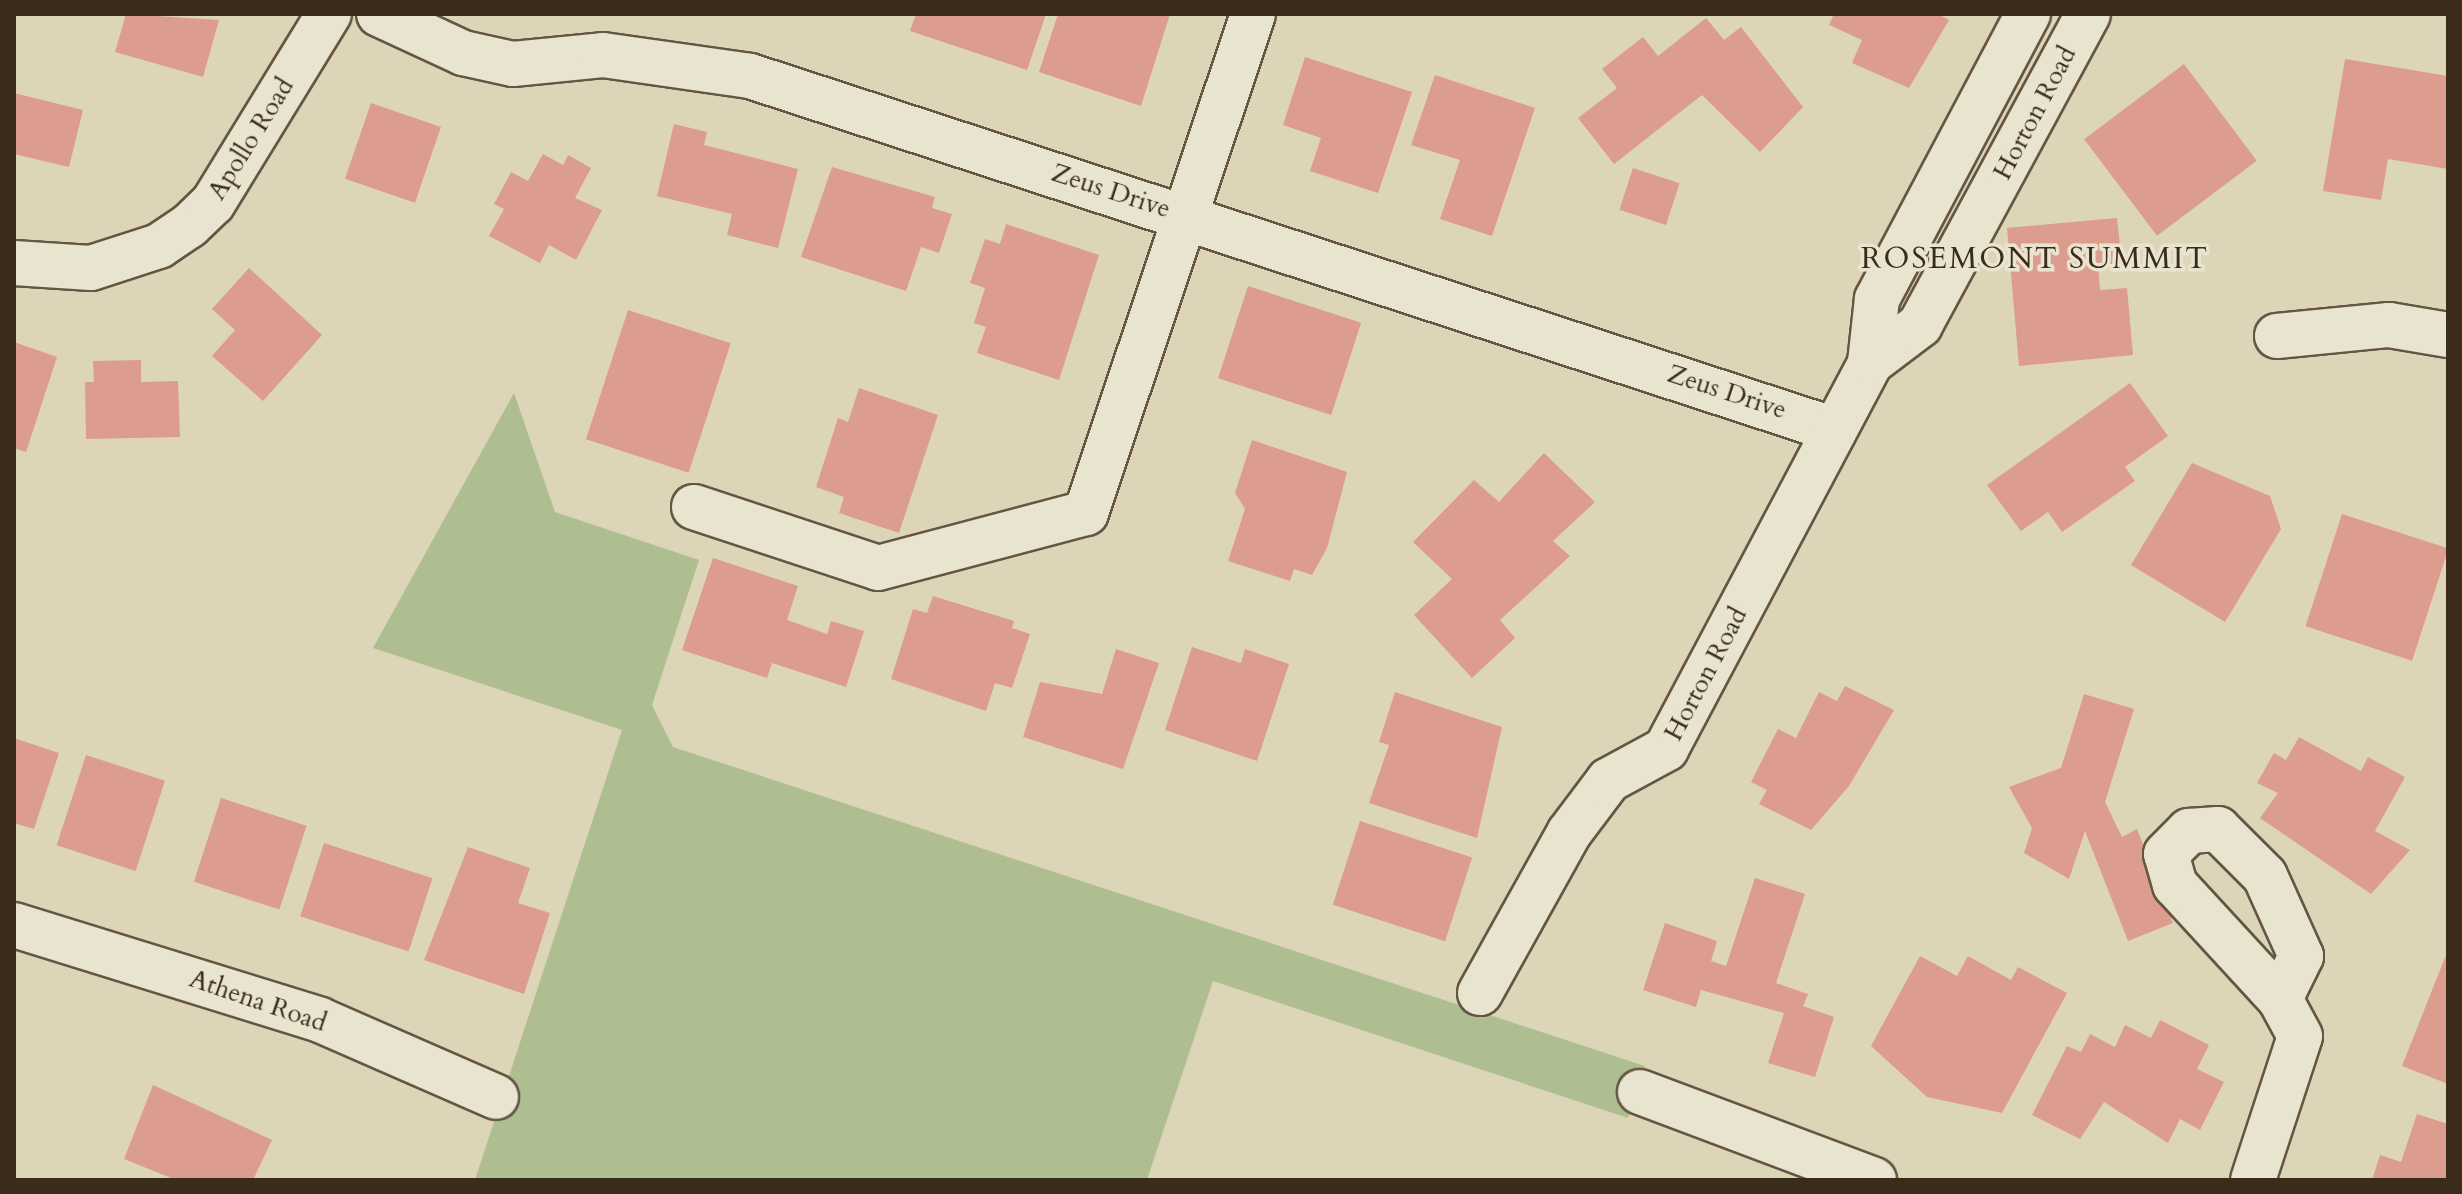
<!DOCTYPE html>
<html>
<head>
<meta charset="utf-8">
<style>
  body { margin:0 }
  #map { position:relative; width:2462px; height:1194px; overflow:hidden; background:#ddd5b7; font-family:Cardo,serif }
  div>[style] { position:absolute }
  .green>* { inset:0; background:#afbe90 }
  .building>* { inset:0; background:#dc9d8e; transform-origin:0 0 }
  .roads { filter:drop-shadow(2px 0 #645642) drop-shadow(-2px 0 #645642) drop-shadow(0 2px #645642) drop-shadow(0 -2px #645642) }
  .minor>* { height:44px; margin:-22px; padding:0 22px; transform-origin:22px; border-radius:22px; background:#e9e4d0 }
  span { translate:-50% -50%; white-space:nowrap; text-align:center; line-height:1.15; -webkit-text-stroke:7px #e9e4d0; paint-order:stroke }
  .street-label { font-size:26px; color:#3b2b1b }
  .quarter-label { font-size:30px; color:#3b2b1b; letter-spacing:2px }
  .frame { position:absolute; inset:0; border:16px solid #3b2b1b; pointer-events:none }
</style>
</head>
<body>
<div id="map">
  <div class="green">
    <div style="clip-path:polygon(514px 393px,555px 512px,699px 560px,652px 705px,673px 747px,1645px 1066px,1628px 1118px,1213px 981px,1147px 1180px,475px 1180px,622px 730px,373px 648px)"></div>
  </div>
  <div class="building">
    <div style="clip-path:polygon(126px 14px,219px 20px,203px 77px,115px 52px)"></div>
    <div style="clip-path:polygon(916px 14px,1046px 14px,1027px 70px,910px 31px)"></div>
    <div style="clip-path:polygon(1058px 14px,1170px 14px,1141px 106px,1039px 72px)"></div>
    <div style="clip-path:polygon(1834px 14px,1938px 14px,1949px 20px,1909px 88px,1852px 63px,1862px 40px,1829px 25px)"></div>
    <div style="clip-path:polygon(1706px 18px,1724px 40px,1741px 27px,1803px 107px,1760px 152px,1702px 95px,1614px 164px,1578px 118px,1617px 88px,1602px 69px,1643px 37px,1658px 56px)"></div>
    <div style="clip-path:polygon(1305px 57px,1412px 92px,1378px 193px,1310px 171px,1321px 138px,1283px 125px)"></div>
    <div style="clip-path:polygon(2345px 59px,2448px 76px,2448px 169px,2388px 159px,2381px 200px,2323px 191px)"></div>
    <div style="left:2184px;top:64px;width:121px;height:125px;rotate:53deg"></div>
    <div style="clip-path:polygon(1435px 75px,1535px 108px,1492px 236px,1440px 219px,1460px 160px,1411px 145px)"></div>
    <div style="clip-path:polygon(14px 93px,83px 110px,69px 167px,14px 154px)"></div>
    <div style="left:371px;top:103px;width:74px;height:80px;rotate:19deg"></div>
    <div style="clip-path:polygon(674px 124px,707px 132px,704px 145px,798px 169px,778px 248px,727px 235px,732px 214px,657px 196px)"></div>
    <div style="clip-path:polygon(543px 154px,563px 165px,568px 155px,591px 168px,575px 198px,602px 210px,576px 260px,549px 245px,540px 263px,489px 236px,504px 209px,494px 204px,511px 172px,528px 181px)"></div>
    <div style="clip-path:polygon(832px 167px,935px 197px,932px 208px,952px 214px,939px 253px,921px 247px,906px 291px,801px 257px)"></div>
    <div style="left:1633px;top:168px;width:49px;height:44px;rotate:18deg"></div>
    <div style="clip-path:polygon(2117px 218px,2122px 264px,2098px 266px,2100px 290px,2127px 288px,2133px 355px,2019px 366px,2007px 228px)"></div>
    <div style="clip-path:polygon(1006px 224px,1099px 255px,1059px 380px,977px 353px,986px 327px,974px 323px,985px 288px,970px 283px,985px 239px,1000px 244px)"></div>
    <div style="clip-path:polygon(249px 268px,322px 335px,263px 401px,212px 356px,235px 330px,212px 309px)"></div>
    <div style="left:1248px;top:286px;width:119px;height:97px;rotate:18deg"></div>
    <div style="left:628px;top:310px;width:108px;height:136px;rotate:18deg"></div>
    <div style="clip-path:polygon(14px 342px,57px 357px,26px 452px,14px 448px)"></div>
    <div style="clip-path:polygon(141px 360px,141px 382px,178px 381px,180px 437px,86px 439px,85px 382px,94px 382px,93px 361px)"></div>
    <div style="clip-path:polygon(2130px 383px,2168px 436px,2125px 467px,2135px 481px,2062px 532px,2048px 512px,2021px 531px,1987px 485px)"></div>
    <div style="clip-path:polygon(859px 388px,938px 415px,899px 533px,839px 513px,844px 497px,816px 487px,838px 418px,848px 422px)"></div>
    <div style="clip-path:polygon(1252px 440px,1347px 472px,1327px 548px,1312px 575px,1294px 569px,1290px 581px,1228px 561px,1245px 509px,1235px 493px)"></div>
    <div style="clip-path:polygon(1544px 453px,1595px 502px,1553px 541px,1570px 556px,1500px 620px,1515px 638px,1472px 678px,1414px 615px,1452px 579px,1413px 542px,1474px 480px,1499px 502px)"></div>
    <div style="clip-path:polygon(2192px 463px,2270px 496px,2281px 529px,2225px 622px,2131px 565px)"></div>
    <div style="left:2342px;top:514px;width:112px;height:118px;rotate:18deg"></div>
    <div style="clip-path:polygon(713px 558px,798px 586px,787px 620px,827px 634px,831px 621px,864px 631px,846px 687px,772px 663px,767px 678px,682px 650px)"></div>
    <div style="clip-path:polygon(933px 596px,1014px 621px,1012px 628px,1030px 634px,1012px 688px,995px 683px,986px 711px,891px 679px,913px 609px,927px 613px)"></div>
    <div style="clip-path:polygon(1192px 647px,1241px 663px,1245px 649px,1289px 664px,1257px 761px,1165px 730px)"></div>
    <div style="clip-path:polygon(1116px 649px,1159px 663px,1123px 769px,1023px 737px,1040px 682px,1102px 694px)"></div>
    <div style="clip-path:polygon(1845px 686px,1894px 710px,1849px 786px,1811px 830px,1759px 804px,1767px 790px,1751px 782px,1778px 729px,1796px 738px,1819px 692px,1837px 701px)"></div>
    <div style="clip-path:polygon(1395px 692px,1502px 727px,1477px 838px,1369px 803px,1389px 745px,1379px 742px)"></div>
    <div style="clip-path:polygon(2084px 694px,2134px 709px,2105px 802px,2122px 837px,2137px 829px,2173px 923px,2128px 941px,2085px 831px,2069px 879px,2024px 853px,2032px 828px,2009px 787px,2061px 768px)"></div>
    <div style="clip-path:polygon(2299px 737px,2361px 771px,2368px 757px,2405px 777px,2375px 831px,2410px 850px,2371px 894px,2260px 818px,2278px 793px,2257px 783px,2274px 753px,2286px 760px)"></div>
    <div style="clip-path:polygon(14px 738px,59px 753px,34px 829px,14px 823px)"></div>
    <div style="left:86px;top:755px;width:83px;height:95px;rotate:18deg"></div>
    <div style="left:221px;top:798px;width:90px;height:88px;rotate:18deg"></div>
    <div style="left:1360px;top:821px;width:118px;height:88px;rotate:18deg"></div>
    <div style="left:324px;top:843px;width:114px;height:77px;rotate:18deg"></div>
    <div style="clip-path:polygon(468px 847px,530px 868px,518px 903px,550px 913px,524px 994px,424px 960px)"></div>
    <div style="clip-path:polygon(1755px 878px,1805px 894px,1776px 983px,1808px 994px,1803px 1006px,1834px 1017px,1815px 1077px,1768px 1063px,1784px 1013px,1701px 990px,1696px 1007px,1643px 990px,1665px 923px,1717px 941px,1711px 961px,1726px 966px)"></div>
    <div style="clip-path:polygon(2448px 950px,2448px 1084px,2402px 1066px)"></div>
    <div style="clip-path:polygon(1920px 956px,1957px 976px,1968px 956px,2011px 980px,2018px 967px,2067px 993px,2002px 1113px,1927px 1097px,1871px 1046px)"></div>
    <div style="clip-path:polygon(2160px 1020px,2209px 1045px,2197px 1069px,2224px 1082px,2200px 1130px,2180px 1119px,2168px 1143px,2104px 1102px,2080px 1139px,2032px 1115px,2067px 1046px,2081px 1052px,2090px 1034px,2115px 1047px,2125px 1025px,2151px 1038px)"></div>
    <div style="clip-path:polygon(153px 1085px,272px 1140px,253px 1180px,176px 1180px,124px 1159px)"></div>
    <div style="clip-path:polygon(2417px 1114px,2448px 1124px,2448px 1180px,2372px 1180px,2380px 1155px,2401px 1162px)"></div>
  </div>
  <div class="roads">
    <div class="minor">
      <div style="left:379px;top:14px;width:93px;rotate:24.9deg"></div>
      <div style="left:463px;top:53px;width:51px;rotate:12.4deg"></div>
      <div style="left:513px;top:64px;width:90px;rotate:-5.7deg"></div>
      <div style="left:603px;top:55px;width:148px;rotate:8.1deg"></div>
      <div style="left:750px;top:76px;width:1141px;rotate:18.07deg"></div>
      <div style="left:14px;top:263px;width:77px;rotate:3.7deg"></div>
      <div style="left:91px;top:268px;width:71px;rotate:-17.9deg"></div>
      <div style="left:159px;top:246px;width:36px;rotate:-34deg"></div>
      <div style="left:189px;top:226px;width:33px;rotate:-44deg"></div>
      <div style="left:213px;top:203px;width:222px;rotate:-58.5deg"></div>
      <div style="left:2277px;top:336px;width:113px;rotate:-5.6deg"></div>
      <div style="left:2389px;top:325px;width:60px;rotate:9.6deg"></div>
      <div style="left:1870px;top:363px;width:63px;rotate:-37.2deg"></div>
      <div style="left:1920px;top:325px;width:353px;rotate:-61.6deg"></div>
      <div style="left:694px;top:507px;width:194px;rotate:18.3deg"></div>
      <div style="left:878px;top:568px;width:215px;rotate:-14.8deg"></div>
      <div style="left:1086px;top:513px;width:526px;rotate:-71.5deg"></div>
      <div style="left:14px;top:925px;width:320px;rotate:17.2deg"></div>
      <div style="left:320px;top:1020px;width:192px;rotate:23.6deg"></div>
      <div style="left:1480px;top:993px;width:183px;rotate:-60.9deg"></div>
      <div style="left:1569px;top:833px;width:66px;rotate:-53deg"></div>
      <div style="left:1609px;top:780px;width:65px;rotate:-28.5deg"></div>
      <div style="left:1666px;top:749px;width:437px;rotate:-62.1deg"></div>
      <div style="left:1870px;top:363px;width:64px;rotate:-83.8deg"></div>
      <div style="left:1877px;top:299px;width:323px;rotate:-62.1deg"></div>
      <div style="left:1640px;top:1092px;width:250px;rotate:20.6deg"></div>
      <div style="left:2253px;top:1180px;width:151px;rotate:-71.9deg"></div>
      <div style="left:2300px;top:1036px;width:42px;rotate:-118.4deg"></div>
      <div style="left:2280px;top:999px;width:155px;rotate:-132.6deg"></div>
      <div style="left:2175px;top:885px;width:32px;rotate:-106deg"></div>
      <div style="left:2166px;top:854px;width:33px;rotate:-45deg"></div>
      <div style="left:2189px;top:831px;width:29px;rotate:-4deg"></div>
      <div style="left:2218px;top:829px;width:66px;rotate:45deg"></div>
      <div style="left:2265px;top:876px;width:88px;rotate:65.8deg"></div>
      <div style="left:2301px;top:956px;width:48px;rotate:116deg"></div>
    </div>
  </div>
  <div class="street-label">
    <span style="left:2035px;top:113px;rotate:-62deg">Horton Road</span>
    <span style="left:251px;top:139px;rotate:-58deg">Apollo Road</span>
    <span style="left:1111px;top:191px;rotate:18deg">Zeus Drive</span>
    <span style="left:1727px;top:392px;rotate:18deg">Zeus Drive</span>
    <span style="left:1706px;top:674px;rotate:-62deg">Horton Road</span>
    <span style="left:258px;top:1001px;rotate:19deg">Athena Road</span>
  </div>
  <div class="quarter-label">
    <span style="left:2035px;top:259px">ROSEMONT SUMMIT</span>
  </div>
  <div class="frame"></div>
</div>
</body>
</html>
